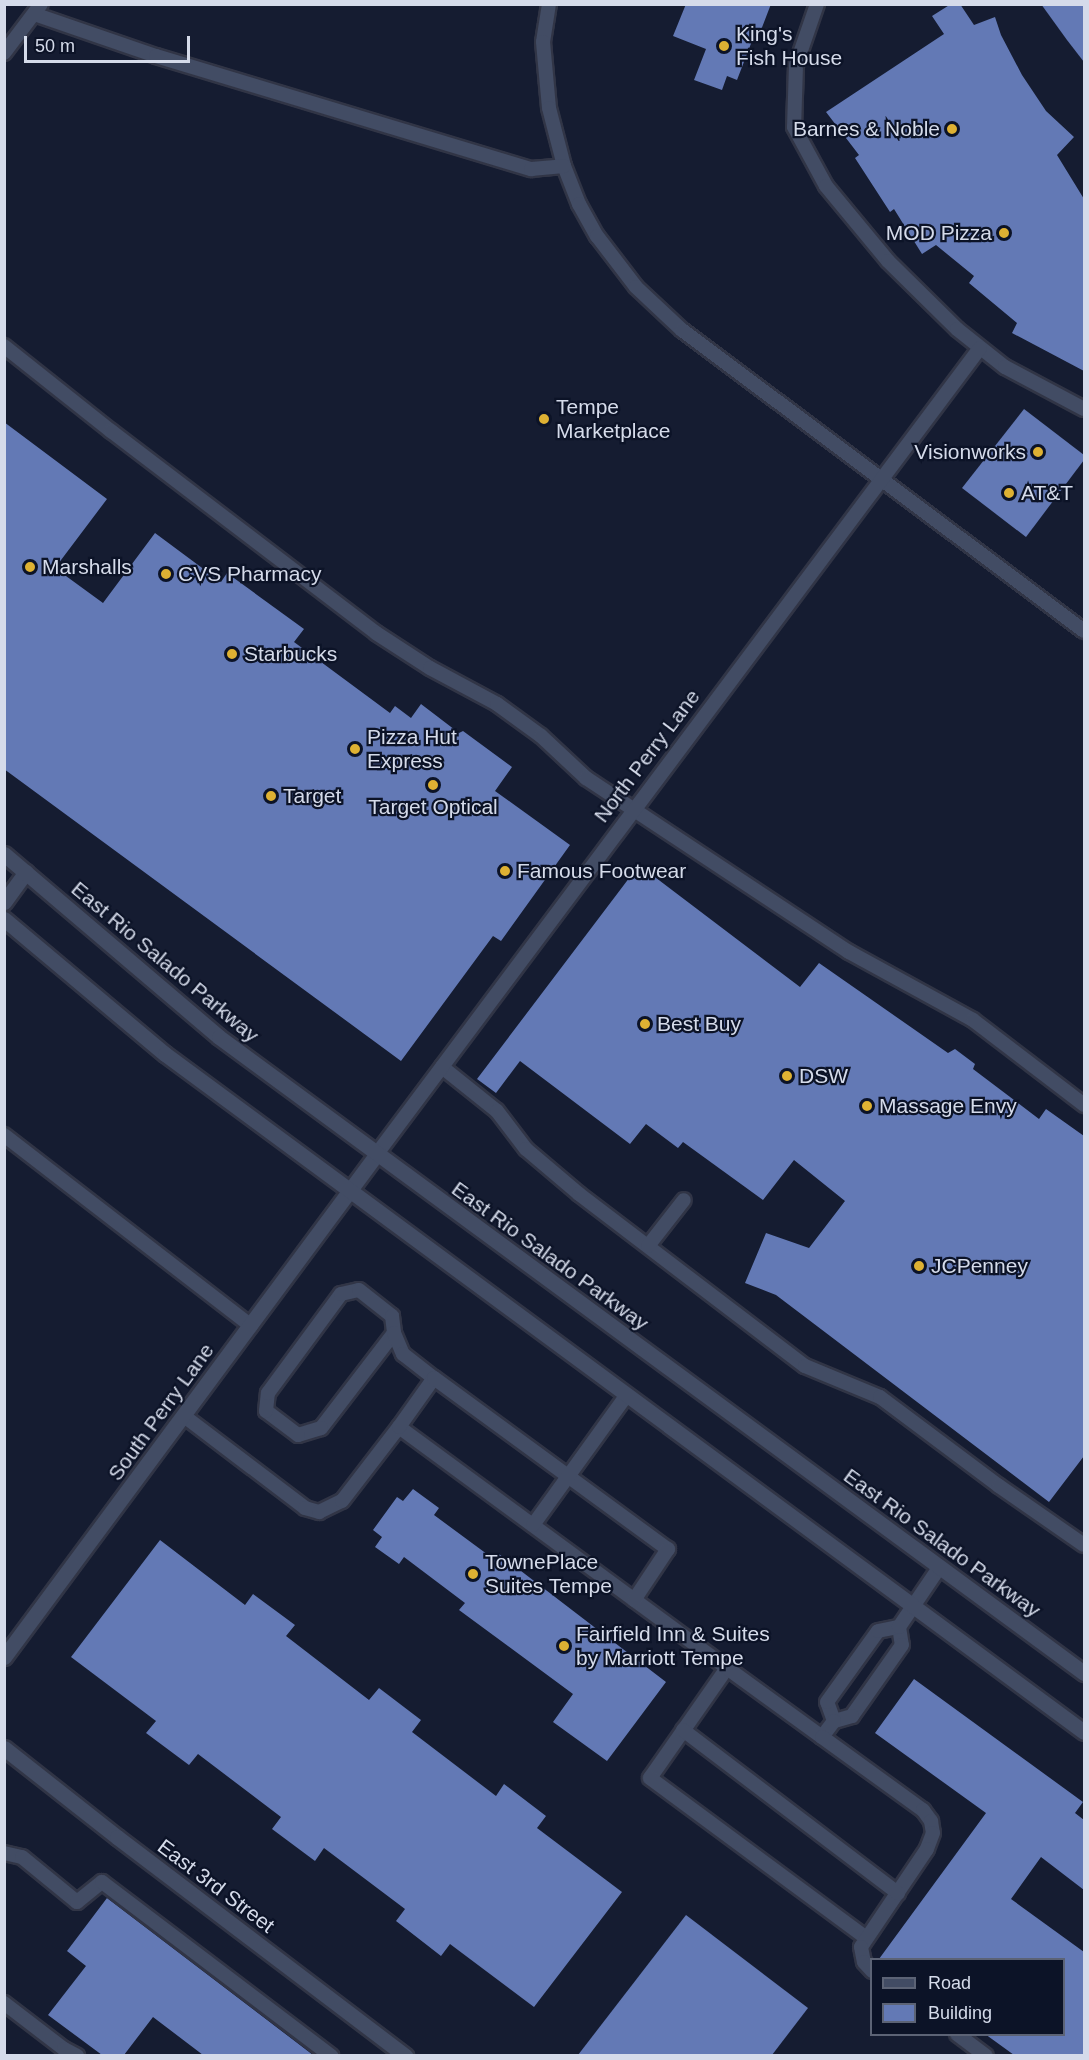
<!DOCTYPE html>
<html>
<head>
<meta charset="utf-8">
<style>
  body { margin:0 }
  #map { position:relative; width:1089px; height:2060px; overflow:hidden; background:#151c31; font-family:Arial,sans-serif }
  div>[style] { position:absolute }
  .building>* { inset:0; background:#6379b5 }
  .roads { filter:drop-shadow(2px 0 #313546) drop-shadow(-2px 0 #313546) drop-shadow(0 2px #313546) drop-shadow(0 -2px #313546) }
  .service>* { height:14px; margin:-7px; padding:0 7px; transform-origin:7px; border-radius:7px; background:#424c64 }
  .minor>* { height:15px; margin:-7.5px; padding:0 7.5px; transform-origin:7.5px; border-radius:7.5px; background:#424c64 }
  .secondary>* { height:15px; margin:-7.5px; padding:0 7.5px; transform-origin:7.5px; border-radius:7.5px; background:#424c64 }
  .dots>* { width:16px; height:16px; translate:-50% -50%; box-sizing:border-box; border:3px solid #0c1327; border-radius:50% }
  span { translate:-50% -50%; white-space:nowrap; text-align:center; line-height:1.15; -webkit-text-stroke:4.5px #0c1327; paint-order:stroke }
  .poi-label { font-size:21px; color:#d5dbea }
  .left { translate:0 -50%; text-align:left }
  .right { translate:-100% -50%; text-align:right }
  .street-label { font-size:21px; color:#d5dbea }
  .frame { position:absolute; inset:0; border:6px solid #d5dbea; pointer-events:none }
  .legend { position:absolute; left:870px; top:1958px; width:195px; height:78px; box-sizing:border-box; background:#0c1327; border:2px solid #5c6375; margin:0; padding:8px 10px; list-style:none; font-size:18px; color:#d5dbea }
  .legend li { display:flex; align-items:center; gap:12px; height:30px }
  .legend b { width:30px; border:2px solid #5c6375 }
  .scale { position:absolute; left:24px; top:36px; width:166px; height:27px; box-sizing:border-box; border:3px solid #d5dbea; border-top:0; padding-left:8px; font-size:18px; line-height:21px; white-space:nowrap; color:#d5dbea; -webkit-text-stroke:4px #0c1327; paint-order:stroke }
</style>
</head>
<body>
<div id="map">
  <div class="building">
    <div style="clip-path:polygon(686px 4px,771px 4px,756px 43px,752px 41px,737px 80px,727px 76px,722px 90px,694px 80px,706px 49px,673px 36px)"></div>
    <div style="clip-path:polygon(951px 4px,960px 4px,974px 25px,995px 17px,1001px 35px,1022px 75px,1046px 111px,1074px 137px,1057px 155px,1084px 199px,1084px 371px,1012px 333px,1017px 323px,969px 283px,974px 276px,936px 245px,922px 254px,894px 209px,890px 212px,855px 158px,859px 155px,826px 112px,944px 34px,932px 16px)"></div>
    <div style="clip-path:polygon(1041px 4px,1084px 4px,1084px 62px,1067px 40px)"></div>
    <div style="clip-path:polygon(1024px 409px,1084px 455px,1084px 460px,1026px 537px,962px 488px)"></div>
    <div style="clip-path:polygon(4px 422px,107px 499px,55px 568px,103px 603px,155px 533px,221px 582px,227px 573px,304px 629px,294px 642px,390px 713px,395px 706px,411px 718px,421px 704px,459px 733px,463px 731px,512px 767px,495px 791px,570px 845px,501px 941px,493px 936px,401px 1061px,4px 769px)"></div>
    <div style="clip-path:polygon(639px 865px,800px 987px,819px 963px,948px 1053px,955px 1049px,975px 1064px,973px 1069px,1039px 1119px,1046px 1109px,1084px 1136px,1084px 1456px,1049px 1502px,776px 1295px,745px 1283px,766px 1233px,809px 1248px,845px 1201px,794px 1160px,763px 1200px,683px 1142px,678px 1148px,646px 1124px,630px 1144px,520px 1061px,496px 1093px,477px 1079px)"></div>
    <div style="clip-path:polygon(413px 1489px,439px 1508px,434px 1515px,495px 1560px,499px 1554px,666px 1682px,607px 1761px,553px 1722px,573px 1694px,459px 1610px,465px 1603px,404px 1557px,399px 1564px,375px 1547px,382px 1537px,373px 1530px,397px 1497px,403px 1501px)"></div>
    <div style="clip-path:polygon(160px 1540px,245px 1605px,253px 1594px,295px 1625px,286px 1636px,369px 1700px,379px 1688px,421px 1720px,412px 1732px,496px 1796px,504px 1784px,546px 1816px,537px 1828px,622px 1892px,534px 2007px,450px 1944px,441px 1956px,396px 1921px,405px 1909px,324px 1848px,315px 1861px,272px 1829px,281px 1817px,198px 1754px,189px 1765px,146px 1733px,156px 1721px,71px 1657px)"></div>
    <div style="clip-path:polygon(914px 1679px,1083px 1802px,1075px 1813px,1084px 1820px,1084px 1890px,1041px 1857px,1011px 1899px,1084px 1952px,1084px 2055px,1014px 2055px,985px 2034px,1064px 2034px,1064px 1959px,879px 1959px,986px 1813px,875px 1733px)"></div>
    <div style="clip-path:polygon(107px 1898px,313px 2055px,203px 2055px,153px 2017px,124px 2055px,102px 2055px,48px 2015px,86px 1966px,67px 1951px)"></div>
    <div style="clip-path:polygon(686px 1915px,808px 2008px,772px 2055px,578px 2055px)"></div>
  </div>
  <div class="roads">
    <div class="service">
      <div style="left:549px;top:4px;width:38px;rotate:99deg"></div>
      <div style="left:543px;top:42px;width:66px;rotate:84.8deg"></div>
      <div style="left:549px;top:108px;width:60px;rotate:75.5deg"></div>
      <div style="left:564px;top:166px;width:41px;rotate:68.5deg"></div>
      <div style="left:579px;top:204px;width:37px;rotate:61deg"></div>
      <div style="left:597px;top:236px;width:64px;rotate:52.6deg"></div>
      <div style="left:636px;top:287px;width:63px;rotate:43.1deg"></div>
      <div style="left:682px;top:330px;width:502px;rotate:36.82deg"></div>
      <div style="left:817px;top:4px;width:65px;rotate:109deg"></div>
      <div style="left:796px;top:65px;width:62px;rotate:91.8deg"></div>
      <div style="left:794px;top:127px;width:67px;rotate:61.5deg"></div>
      <div style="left:826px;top:186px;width:97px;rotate:50.4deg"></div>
      <div style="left:888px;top:261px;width:97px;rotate:44.6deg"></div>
      <div style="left:957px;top:329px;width:61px;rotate:38.4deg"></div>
      <div style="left:1005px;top:367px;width:89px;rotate:28deg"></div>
      <div style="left:34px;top:14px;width:129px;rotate:19deg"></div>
      <div style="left:156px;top:56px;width:392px;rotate:16.8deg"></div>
      <div style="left:531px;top:169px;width:33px;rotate:-5deg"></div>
      <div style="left:4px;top:53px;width:61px;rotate:-52.9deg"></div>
      <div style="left:4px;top:346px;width:137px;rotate:38.5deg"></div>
      <div style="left:111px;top:431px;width:333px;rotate:37.3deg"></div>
      <div style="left:376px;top:633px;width:64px;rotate:32.9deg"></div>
      <div style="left:430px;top:668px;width:76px;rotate:28.2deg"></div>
      <div style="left:497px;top:704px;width:54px;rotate:36deg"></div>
      <div style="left:541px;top:736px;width:62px;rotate:43deg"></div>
      <div style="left:586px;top:778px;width:315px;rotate:33.5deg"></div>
      <div style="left:849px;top:952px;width:141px;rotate:28.7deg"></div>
      <div style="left:973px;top:1020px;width:140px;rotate:37.4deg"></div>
      <div style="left:442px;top:1067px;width:70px;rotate:38.7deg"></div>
      <div style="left:497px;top:1111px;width:48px;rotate:52.7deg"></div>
      <div style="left:526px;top:1149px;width:70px;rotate:40.3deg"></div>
      <div style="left:579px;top:1194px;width:284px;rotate:37.3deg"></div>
      <div style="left:805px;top:1366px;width:81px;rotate:22.5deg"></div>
      <div style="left:880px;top:1397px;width:149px;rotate:36.8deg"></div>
      <div style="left:999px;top:1486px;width:103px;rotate:34.8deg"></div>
      <div style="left:4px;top:1135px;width:312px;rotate:37.7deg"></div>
      <div style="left:376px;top:1155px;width:1008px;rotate:-53.19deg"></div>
      <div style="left:648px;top:1246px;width:58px;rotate:-52deg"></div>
      <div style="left:394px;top:1333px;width:120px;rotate:127.5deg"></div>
      <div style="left:321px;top:1428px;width:24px;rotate:163deg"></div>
      <div style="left:298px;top:1435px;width:40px;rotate:-143deg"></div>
      <div style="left:266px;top:1411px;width:18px;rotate:-84deg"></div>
      <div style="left:268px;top:1393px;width:123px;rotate:-53.6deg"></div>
      <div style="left:341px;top:1294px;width:18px;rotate:-13deg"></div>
      <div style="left:359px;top:1290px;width:42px;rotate:38.2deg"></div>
      <div style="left:392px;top:1316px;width:17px;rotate:83deg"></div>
      <div style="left:394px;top:1333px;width:23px;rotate:67deg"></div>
      <div style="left:403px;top:1354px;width:39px;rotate:38deg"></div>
      <div style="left:184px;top:1416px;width:152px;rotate:37.2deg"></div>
      <div style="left:305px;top:1508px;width:15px;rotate:16deg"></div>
      <div style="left:319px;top:1512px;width:25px;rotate:-26deg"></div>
      <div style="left:342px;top:1501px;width:93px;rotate:-52.4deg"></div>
      <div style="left:399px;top:1427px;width:407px;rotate:36.3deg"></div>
      <div style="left:727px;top:1668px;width:134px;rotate:125deg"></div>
      <div style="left:650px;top:1778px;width:269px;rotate:36.5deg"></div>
      <div style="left:399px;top:1427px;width:60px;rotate:-54.5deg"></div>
      <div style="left:434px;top:1378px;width:290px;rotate:36.2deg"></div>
      <div style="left:668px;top:1549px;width:61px;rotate:123.7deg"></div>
      <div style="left:533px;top:1525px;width:159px;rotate:-54.2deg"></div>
      <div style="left:899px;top:1627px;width:18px;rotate:81deg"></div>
      <div style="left:902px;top:1645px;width:87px;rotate:125.2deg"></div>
      <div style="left:852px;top:1716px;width:19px;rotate:164deg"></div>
      <div style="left:834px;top:1721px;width:20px;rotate:-110deg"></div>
      <div style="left:827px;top:1702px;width:87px;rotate:-54.3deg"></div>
      <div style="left:878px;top:1631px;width:21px;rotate:-11deg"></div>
      <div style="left:899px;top:1627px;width:71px;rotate:-55.9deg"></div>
      <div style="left:727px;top:1668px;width:117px;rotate:36deg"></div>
      <div style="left:834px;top:1721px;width:20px;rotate:127deg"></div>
      <div style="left:822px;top:1737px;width:125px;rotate:35.9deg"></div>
      <div style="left:923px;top:1810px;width:14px;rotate:54deg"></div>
      <div style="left:931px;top:1821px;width:12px;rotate:81deg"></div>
      <div style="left:933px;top:1833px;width:17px;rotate:111deg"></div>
      <div style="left:927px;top:1849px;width:118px;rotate:124deg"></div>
      <div style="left:861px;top:1947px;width:15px;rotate:79deg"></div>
      <div style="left:864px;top:1962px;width:12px;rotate:48deg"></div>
      <div style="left:683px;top:1730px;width:270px;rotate:37.2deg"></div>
      <div style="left:4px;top:1853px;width:18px;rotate:13deg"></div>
      <div style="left:22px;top:1857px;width:71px;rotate:39.3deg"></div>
      <div style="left:77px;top:1902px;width:32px;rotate:-39deg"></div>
      <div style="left:102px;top:1882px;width:288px;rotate:37.2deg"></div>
      <div style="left:4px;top:2003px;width:76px;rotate:37.5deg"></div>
      <div style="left:64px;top:2049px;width:15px;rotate:28deg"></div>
      <div style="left:957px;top:2034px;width:36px;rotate:37deg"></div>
    </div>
    <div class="minor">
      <div style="left:4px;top:902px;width:37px;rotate:-54deg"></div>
      <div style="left:4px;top:1657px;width:625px;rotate:-53.46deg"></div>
      <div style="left:4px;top:1748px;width:144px;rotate:38.2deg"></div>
      <div style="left:117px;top:1837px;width:362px;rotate:37.2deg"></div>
    </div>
    <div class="secondary">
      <div style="left:4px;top:854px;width:282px;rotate:40.4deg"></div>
      <div style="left:219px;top:1037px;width:1074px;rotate:36.33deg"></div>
      <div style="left:4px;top:919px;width:210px;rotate:40deg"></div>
      <div style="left:165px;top:1054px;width:1142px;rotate:36.42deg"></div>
    </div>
  </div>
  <div class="dots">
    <div style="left:724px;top:46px;background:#deb133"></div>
    <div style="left:952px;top:129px;background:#deb133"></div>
    <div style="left:1004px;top:233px;background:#deb133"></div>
    <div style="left:544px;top:419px;background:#deb133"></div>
    <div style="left:1038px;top:452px;background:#deb133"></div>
    <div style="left:1009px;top:493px;background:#deb133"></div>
    <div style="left:30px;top:567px;background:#deb133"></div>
    <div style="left:166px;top:574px;background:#deb133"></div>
    <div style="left:232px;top:654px;background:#deb133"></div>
    <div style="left:355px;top:749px;background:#deb133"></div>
    <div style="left:433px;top:785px;background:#deb133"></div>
    <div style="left:271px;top:796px;background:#deb133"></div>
    <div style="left:505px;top:871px;background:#deb133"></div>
    <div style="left:645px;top:1024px;background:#deb133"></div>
    <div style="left:787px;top:1076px;background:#deb133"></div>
    <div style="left:867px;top:1106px;background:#deb133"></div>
    <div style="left:919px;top:1266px;background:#deb133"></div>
    <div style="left:473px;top:1574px;background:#deb133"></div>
    <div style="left:564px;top:1646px;background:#deb133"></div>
  </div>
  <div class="poi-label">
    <span class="left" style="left:736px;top:46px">King's<br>Fish House</span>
    <span class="right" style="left:940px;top:129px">Barnes &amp; Noble</span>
    <span class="right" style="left:992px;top:233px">MOD Pizza</span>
    <span class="left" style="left:556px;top:419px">Tempe<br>Marketplace</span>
    <span class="right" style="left:1026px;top:452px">Visionworks</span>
    <span class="left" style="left:1021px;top:493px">AT&amp;T</span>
    <span class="left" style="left:42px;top:567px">Marshalls</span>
    <span class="left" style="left:178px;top:574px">CVS Pharmacy</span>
    <span class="left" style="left:244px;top:654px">Starbucks</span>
    <span class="left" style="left:367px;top:749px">Pizza Hut<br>Express</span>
    <span class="left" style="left:283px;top:796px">Target</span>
    <span style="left:433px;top:807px">Target Optical</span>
    <span class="left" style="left:517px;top:871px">Famous Footwear</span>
    <span class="left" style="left:657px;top:1024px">Best Buy</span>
    <span class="left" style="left:799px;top:1076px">DSW</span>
    <span class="left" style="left:879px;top:1106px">Massage Envy</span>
    <span class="left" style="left:931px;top:1266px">JCPenney</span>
    <span class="left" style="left:485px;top:1574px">TownePlace<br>Suites Tempe</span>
    <span class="left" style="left:576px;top:1646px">Fairfield Inn &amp; Suites<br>by Marriott Tempe</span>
  </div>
  <div class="street-label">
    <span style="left:647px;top:756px;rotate:-53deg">North Perry Lane</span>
    <span style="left:165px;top:962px;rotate:40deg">East Rio Salado Parkway</span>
    <span style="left:550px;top:1256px;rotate:36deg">East Rio Salado Parkway</span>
    <span style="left:161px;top:1412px;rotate:-54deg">South Perry Lane</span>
    <span style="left:942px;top:1543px;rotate:36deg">East Rio Salado Parkway</span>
    <span style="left:216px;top:1886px;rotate:37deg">East 3rd Street</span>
  </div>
  <div class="frame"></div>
  <ul class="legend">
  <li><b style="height:8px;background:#424c64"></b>Road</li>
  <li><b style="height:16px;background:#6379b5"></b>Building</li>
  </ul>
  <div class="scale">50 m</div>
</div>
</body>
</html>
